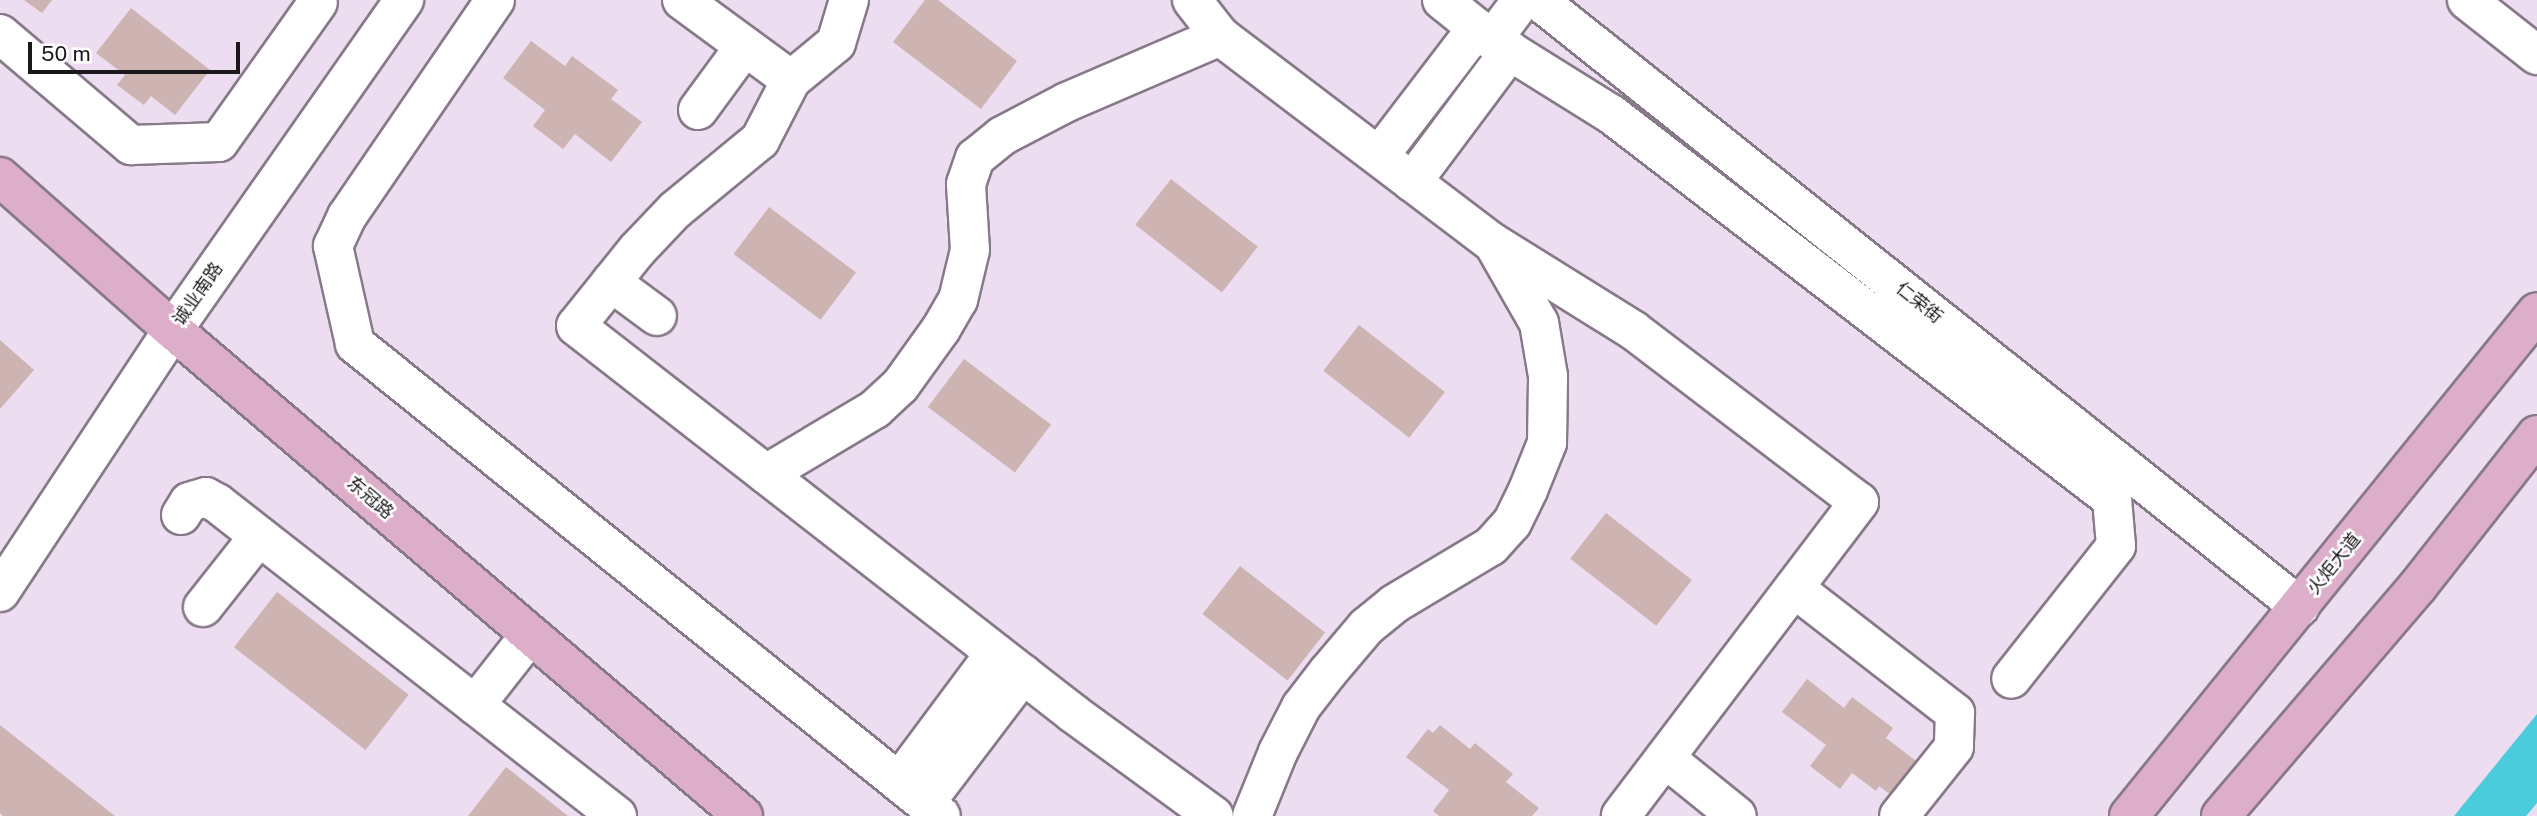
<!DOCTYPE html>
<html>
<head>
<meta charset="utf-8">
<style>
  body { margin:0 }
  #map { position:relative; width:2537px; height:816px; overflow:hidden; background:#edddf0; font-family:"Public Sans","Noto Sans SC",sans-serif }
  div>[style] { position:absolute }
  .water>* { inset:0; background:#4bccdd }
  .building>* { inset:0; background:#cdb3b1; transform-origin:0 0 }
  .roads { filter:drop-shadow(2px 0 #88798a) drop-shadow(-2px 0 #88798a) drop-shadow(0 2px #88798a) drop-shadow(0 -2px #88798a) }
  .minor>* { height:38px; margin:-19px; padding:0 19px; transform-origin:19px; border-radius:19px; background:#fff }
  .major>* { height:38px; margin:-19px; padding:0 19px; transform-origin:19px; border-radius:19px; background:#ddaec9 }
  span { translate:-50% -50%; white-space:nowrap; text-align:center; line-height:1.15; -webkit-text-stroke:5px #fff; paint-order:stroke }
  .street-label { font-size:18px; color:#1c171d }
  .scale { position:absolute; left:28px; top:42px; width:212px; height:32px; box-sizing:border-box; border:4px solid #1c171d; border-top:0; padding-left:9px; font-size:21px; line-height:24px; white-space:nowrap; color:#1c171d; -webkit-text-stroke:5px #fff; paint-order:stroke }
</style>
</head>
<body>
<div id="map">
  <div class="water">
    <div style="clip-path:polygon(2537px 714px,2537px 803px,2526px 816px,2454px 816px)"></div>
  </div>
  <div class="building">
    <div style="clip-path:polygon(24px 0,52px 0,42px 13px)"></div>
    <div style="clip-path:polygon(925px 0,938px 0,1017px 61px,981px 109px,893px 42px)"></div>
    <div style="clip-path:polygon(131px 8px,210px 70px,175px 115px,151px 96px,144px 105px,117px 85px,125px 75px,96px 53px)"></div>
    <div style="clip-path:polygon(531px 41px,565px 66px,572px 56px,618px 90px,611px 99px,642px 122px,611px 162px,575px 134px,563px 149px,533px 126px,545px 110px,503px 78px)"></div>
    <div style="left:1171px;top:179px;width:110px;height:58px;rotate:38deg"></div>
    <div style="left:769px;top:207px;width:109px;height:59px;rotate:37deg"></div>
    <div style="left:1359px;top:325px;width:109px;height:58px;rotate:38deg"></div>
    <div style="clip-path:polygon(0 340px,34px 370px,0 409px)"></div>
    <div style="left:964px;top:359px;width:109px;height:60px;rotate:37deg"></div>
    <div style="left:1606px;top:513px;width:109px;height:58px;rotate:38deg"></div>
    <div style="left:1240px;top:566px;width:108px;height:61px;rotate:38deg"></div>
    <div style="left:277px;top:592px;width:167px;height:70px;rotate:38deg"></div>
    <div style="clip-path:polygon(1807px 679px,1844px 708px,1852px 697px,1893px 728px,1886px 738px,1916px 761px,1891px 795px,1879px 786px,1876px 791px,1852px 773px,1840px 789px,1810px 766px,1826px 745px,1782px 712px)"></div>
    <div style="clip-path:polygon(0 725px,115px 816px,3px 816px,0 813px)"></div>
    <div style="clip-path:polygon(1440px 725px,1470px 749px,1475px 743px,1513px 774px,1506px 782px,1539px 808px,1532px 816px,1439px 816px,1433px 811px,1449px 790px,1406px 757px,1428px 729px,1433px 733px)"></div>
    <div style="clip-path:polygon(506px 767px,568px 816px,468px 816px)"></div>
  </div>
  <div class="roads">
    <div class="minor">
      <div style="left:495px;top:0;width:262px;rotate:124.4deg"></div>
      <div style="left:347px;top:216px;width:33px;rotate:115deg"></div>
      <div style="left:333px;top:246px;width:100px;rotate:77.3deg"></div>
      <div style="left:355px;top:344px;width:752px;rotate:38.85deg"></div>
      <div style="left:682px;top:0;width:135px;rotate:36.3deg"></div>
      <div style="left:849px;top:0;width:45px;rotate:106.8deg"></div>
      <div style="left:836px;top:43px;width:58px;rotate:140.6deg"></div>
      <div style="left:791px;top:80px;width:68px;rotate:117.3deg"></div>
      <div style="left:760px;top:140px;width:110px;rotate:140.5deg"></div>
      <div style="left:675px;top:210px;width:55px;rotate:133.5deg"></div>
      <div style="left:637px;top:250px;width:97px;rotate:128.8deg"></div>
      <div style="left:576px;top:326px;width:631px;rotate:37.92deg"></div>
      <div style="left:1074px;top:714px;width:173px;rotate:36.1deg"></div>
      <div style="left:1192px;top:0;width:46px;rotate:52.1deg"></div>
      <div style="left:1220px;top:36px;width:343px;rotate:37.2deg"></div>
      <div style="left:1493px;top:243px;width:165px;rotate:31.9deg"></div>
      <div style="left:1633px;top:330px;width:284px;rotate:37.3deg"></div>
      <div style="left:1859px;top:502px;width:394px;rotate:127.2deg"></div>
      <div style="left:1442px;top:0;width:64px;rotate:38.7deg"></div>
      <div style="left:1492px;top:40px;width:140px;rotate:31.9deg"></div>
      <div style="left:1611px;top:114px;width:632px;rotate:37.54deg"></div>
      <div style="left:2112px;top:499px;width:47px;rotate:85.1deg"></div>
      <div style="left:2116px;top:546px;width:169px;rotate:128.3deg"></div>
      <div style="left:1538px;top:0;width:974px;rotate:38.54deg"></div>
      <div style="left:2467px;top:0;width:89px;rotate:38.2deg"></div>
      <div style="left:0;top:34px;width:172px;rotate:40.3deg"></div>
      <div style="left:131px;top:145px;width:88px;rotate:-2deg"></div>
      <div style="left:219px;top:142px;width:171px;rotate:-54.7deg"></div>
      <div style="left:1492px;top:40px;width:50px;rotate:-53.1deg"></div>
      <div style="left:698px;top:110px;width:79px;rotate:-53.7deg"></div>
      <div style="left:1379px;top:156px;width:161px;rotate:-52.6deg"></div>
      <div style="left:1412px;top:182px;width:164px;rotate:-53.2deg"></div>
      <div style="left:611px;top:282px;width:57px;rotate:36.5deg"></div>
      <div style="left:766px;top:474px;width:127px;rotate:-30.8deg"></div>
      <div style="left:875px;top:409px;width:34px;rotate:-43deg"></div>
      <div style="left:900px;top:386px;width:70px;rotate:-54.3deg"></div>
      <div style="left:941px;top:329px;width:34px;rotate:-60deg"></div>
      <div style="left:958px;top:300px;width:51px;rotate:-76.5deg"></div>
      <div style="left:970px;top:250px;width:66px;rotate:-93.5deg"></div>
      <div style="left:966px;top:184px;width:28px;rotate:-71deg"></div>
      <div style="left:975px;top:158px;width:35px;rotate:-39deg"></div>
      <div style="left:1002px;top:136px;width:73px;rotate:-27.6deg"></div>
      <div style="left:1067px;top:102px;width:167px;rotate:-23.3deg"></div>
      <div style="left:181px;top:515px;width:15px;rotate:-58deg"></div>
      <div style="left:189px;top:502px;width:7px;rotate:-16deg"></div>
      <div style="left:196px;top:500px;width:10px;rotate:-17deg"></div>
      <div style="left:206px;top:497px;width:13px;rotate:29deg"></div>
      <div style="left:217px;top:503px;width:508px;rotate:38.04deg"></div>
      <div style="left:1794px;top:588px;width:204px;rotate:37.8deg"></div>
      <div style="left:1955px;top:713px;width:34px;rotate:92deg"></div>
      <div style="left:1954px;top:747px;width:88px;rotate:128.6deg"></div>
      <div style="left:0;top:592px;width:314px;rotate:-56.6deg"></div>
      <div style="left:173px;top:330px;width:403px;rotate:-55deg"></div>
      <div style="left:203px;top:607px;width:90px;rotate:-51.7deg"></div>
      <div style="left:475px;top:705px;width:89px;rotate:-51.8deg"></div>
      <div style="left:1665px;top:758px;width:92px;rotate:38.9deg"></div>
      <div style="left:899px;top:782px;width:161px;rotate:-53.3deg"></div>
      <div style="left:925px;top:803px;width:162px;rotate:-52.8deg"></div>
      <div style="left:1252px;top:816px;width:69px;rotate:-67.9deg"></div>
      <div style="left:1278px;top:752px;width:51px;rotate:-62.9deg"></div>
      <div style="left:1301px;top:707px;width:44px;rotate:-52.4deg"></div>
      <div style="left:1328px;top:672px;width:59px;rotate:-49.8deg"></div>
      <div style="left:1366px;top:627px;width:36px;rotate:-39deg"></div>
      <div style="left:1394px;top:604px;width:113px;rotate:-30.9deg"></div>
      <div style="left:1491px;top:546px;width:31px;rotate:-48deg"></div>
      <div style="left:1512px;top:523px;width:37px;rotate:-64deg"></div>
      <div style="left:1528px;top:490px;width:51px;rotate:-68deg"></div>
      <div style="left:1547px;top:443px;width:67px;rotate:-89.1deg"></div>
      <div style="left:1548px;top:376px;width:54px;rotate:-99.6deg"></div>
      <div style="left:1539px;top:323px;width:86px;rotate:-119.8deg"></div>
    </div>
    <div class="major">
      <div style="left:0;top:177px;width:231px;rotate:41.5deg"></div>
      <div style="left:173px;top:330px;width:749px;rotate:40.45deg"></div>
      <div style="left:2129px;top:816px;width:648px;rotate:-51.01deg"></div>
      <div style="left:2221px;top:816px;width:303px;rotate:-49.4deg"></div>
      <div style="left:2418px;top:586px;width:192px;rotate:-51.8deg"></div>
    </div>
  </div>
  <div class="street-label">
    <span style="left:198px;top:294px;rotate:-55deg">诚业南路</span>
    <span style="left:1919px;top:303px;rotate:39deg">仁荣街</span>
    <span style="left:370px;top:498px;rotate:40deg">东冠路</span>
    <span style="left:2334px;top:564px;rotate:-51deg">火炬大道</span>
  </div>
  <div class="scale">50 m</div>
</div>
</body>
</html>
